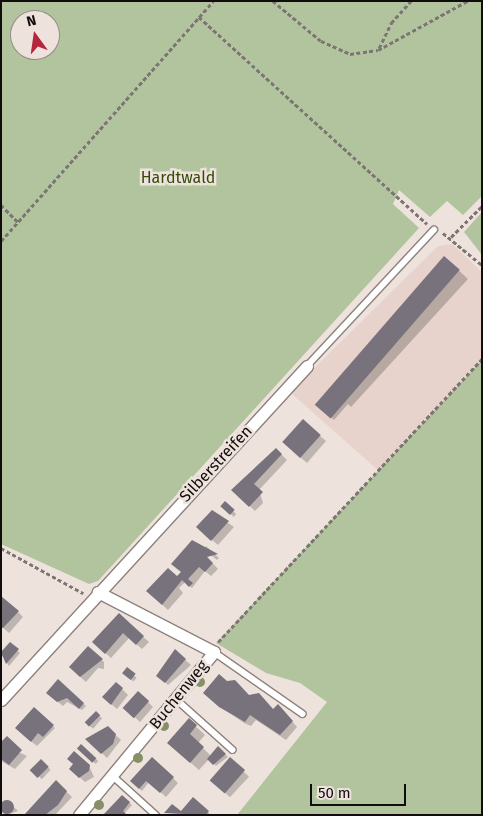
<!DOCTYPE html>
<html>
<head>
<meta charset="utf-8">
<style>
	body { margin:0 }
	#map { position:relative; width:483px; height:816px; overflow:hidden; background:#eee2dd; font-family:"Fira Sans",sans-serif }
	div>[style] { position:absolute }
	.built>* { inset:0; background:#e7d3cb }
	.green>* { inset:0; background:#b2c49e }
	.shadow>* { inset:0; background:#0003; transform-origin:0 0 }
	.building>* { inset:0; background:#77727b; transform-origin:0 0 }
	.round { border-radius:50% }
	.path>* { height:2.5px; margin-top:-1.25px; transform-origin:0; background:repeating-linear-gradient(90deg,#7d7572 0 4px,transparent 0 6.5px) }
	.roads { filter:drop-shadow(1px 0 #8d827d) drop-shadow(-1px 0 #8d827d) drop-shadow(0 1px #8d827d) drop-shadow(0 -1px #8d827d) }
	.lane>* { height:5.5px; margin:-2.75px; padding:0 2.75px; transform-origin:2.75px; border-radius:2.75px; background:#fff }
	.street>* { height:11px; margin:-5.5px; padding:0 5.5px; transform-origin:5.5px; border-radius:5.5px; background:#fff }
	.trees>* { width:10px; height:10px; margin:-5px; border-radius:50%; background:#878f66 }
	span { translate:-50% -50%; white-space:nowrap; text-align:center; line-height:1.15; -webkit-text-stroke:5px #eee2dd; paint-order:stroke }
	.park-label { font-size:16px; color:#324b05 }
	.street-label { font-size:16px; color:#110d0c }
	.frame { position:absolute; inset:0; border:2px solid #110d0c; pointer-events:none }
	.north { position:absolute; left:10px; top:10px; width:50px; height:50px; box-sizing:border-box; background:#eee2dd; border:1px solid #968d89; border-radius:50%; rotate:346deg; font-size:14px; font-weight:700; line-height:20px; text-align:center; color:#110d0c }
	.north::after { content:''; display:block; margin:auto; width:18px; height:22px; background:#b6243e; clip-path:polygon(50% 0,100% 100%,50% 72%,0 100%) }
	.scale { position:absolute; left:310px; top:784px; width:96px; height:22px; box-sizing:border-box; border:2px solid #110d0c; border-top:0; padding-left:6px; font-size:15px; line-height:18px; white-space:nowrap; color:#110d0c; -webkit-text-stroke:4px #eee2dd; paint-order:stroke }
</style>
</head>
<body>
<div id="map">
	<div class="built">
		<div style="clip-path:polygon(452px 244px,482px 272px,482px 361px,380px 472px,290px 392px,438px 246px)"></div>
	</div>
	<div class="green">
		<div style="clip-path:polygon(evenodd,1px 1px,482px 1px,482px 196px,463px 215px,447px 201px,430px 217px,399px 190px,393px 204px,419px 228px,98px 581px,89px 584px,1px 544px,1px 1px,20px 20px,50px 20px,50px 50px,20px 50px,20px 20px)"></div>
		<div style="clip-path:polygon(482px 212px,482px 255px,464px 232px)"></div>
		<div style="clip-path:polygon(482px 360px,482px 815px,237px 815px,327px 702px,300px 683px,266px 673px,216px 643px)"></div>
	</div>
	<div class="shadow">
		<div style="clip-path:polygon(444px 257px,468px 279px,351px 407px,348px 404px,334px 420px,319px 406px)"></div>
		<div style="clip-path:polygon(320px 436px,326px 441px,307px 463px,290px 448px)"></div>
		<div style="clip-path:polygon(276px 449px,287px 460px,259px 490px,263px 503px,255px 511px,233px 490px)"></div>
		<div style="clip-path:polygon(225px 503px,236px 514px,234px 517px,222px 506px)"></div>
		<div style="clip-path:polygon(212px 512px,234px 527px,218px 545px,204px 533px)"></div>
		<div style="clip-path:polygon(206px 546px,219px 558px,217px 560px,204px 549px)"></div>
		<div style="clip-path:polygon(198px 547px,218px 569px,211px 576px,205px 571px,192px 588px,185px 582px,179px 588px,183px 593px,168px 610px,154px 597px,177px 578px)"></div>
		<div style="clip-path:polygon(18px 612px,23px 617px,9px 633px,1px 626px)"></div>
		<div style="clip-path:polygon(119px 615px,149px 642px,142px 649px,129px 638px,111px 658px,100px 648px)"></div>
		<div style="clip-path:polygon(10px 644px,20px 653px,9px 666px,1px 654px)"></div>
		<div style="clip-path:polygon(88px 648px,104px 662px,104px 669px,98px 668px,86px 682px,76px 673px)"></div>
		<div style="clip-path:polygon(175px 651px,191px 665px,168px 685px,158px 675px)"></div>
		<div style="left:127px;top:669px;width:13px;height:5px;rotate:42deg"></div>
		<div style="clip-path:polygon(58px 681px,86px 706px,82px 710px,67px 702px,63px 706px,53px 698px)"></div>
		<div style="clip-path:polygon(226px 682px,273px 711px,283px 711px,297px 727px,286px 740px,256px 720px,251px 726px,244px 723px,210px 699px)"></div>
		<div style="clip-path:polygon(116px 683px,128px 695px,117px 709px,110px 703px)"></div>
		<div style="clip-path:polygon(148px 702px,153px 707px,140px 722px,130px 713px)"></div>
		<div style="clip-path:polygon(34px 709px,55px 728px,37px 746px,22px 734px)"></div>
		<div style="left:96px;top:713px;width:8px;height:14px;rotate:40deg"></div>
		<div style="clip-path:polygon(189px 720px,205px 735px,198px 743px,211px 756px,218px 748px,228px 757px,216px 766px,209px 759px,199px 770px,177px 751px)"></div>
		<div style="clip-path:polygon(108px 728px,121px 740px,107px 758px,87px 739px)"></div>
		<div style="clip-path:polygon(1px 744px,27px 756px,15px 769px,1px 761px)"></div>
		<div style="left:81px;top:746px;width:23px;height:4px;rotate:41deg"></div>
		<div style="left:230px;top:759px;width:26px;height:28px;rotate:43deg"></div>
		<div style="left:41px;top:761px;width:13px;height:13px;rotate:42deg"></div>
		<div style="clip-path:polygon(89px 766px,94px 777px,85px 782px,76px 774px)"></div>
		<div style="clip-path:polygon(173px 778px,178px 783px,166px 797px,149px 782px,142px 791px,132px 781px)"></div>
		<div style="clip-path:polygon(56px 782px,72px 797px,55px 815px,25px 815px)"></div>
		<div style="clip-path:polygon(122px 796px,132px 805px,124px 814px,105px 815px)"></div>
		<div style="clip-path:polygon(193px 799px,211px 815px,166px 813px,181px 813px)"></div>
		<div style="clip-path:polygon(6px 800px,16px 809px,18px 811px,6px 815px,1px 811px)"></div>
	</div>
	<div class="building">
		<div style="left:444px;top:256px;width:21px;height:197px;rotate:41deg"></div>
		<div style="left:303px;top:419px;width:24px;height:31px;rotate:42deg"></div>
		<div style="clip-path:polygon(276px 448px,282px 454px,254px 484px,263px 492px,249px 507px,231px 490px)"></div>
		<div style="left:225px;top:501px;width:13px;height:7px;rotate:42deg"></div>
		<div style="clip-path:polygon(212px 510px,229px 521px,211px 541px,196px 527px)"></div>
		<div style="clip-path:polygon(192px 540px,218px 554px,207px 557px,213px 563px,205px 572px,199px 567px,188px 579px,193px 583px,189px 587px,182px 580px,162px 605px,146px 591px,168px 568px,177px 576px,181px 572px,171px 564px)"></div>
		<div style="clip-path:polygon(1px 596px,19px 611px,3px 628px,1px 627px)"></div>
		<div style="clip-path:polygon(119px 613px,144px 636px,136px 645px,123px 633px,105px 654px,92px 642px)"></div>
		<div style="clip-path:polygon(10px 642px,19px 649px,6px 664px,1px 652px)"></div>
		<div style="clip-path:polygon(88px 646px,103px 659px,80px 677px,69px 667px)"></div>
		<div style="clip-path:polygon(175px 649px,186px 659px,165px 683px,156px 676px)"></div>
		<div style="left:127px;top:667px;width:11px;height:8px;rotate:38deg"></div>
		<div style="clip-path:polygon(219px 674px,227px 681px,235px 680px,249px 695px,259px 693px,273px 709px,278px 704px,293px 721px,280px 735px,250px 715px,245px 722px,219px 707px,203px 693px)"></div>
		<div style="clip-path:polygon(58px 679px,84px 703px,79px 709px,67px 698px,57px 702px,46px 693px)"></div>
		<div style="clip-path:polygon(116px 682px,123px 688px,111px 705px,102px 697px)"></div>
		<div style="left:138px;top:691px;width:15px;height:23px;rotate:42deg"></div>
		<div style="clip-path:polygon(34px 707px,54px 725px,43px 737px,38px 733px,31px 742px,15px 728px)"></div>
		<div style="left:96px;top:711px;width:6px;height:16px;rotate:45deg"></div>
		<div style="clip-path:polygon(189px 718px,197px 725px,190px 734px,204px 747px,190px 763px,167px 743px)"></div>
		<div style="clip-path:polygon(108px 726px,116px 734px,113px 744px,101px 754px,85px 739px)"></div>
		<div style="clip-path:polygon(7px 736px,22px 750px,9px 765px,1px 759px,1px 742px)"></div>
		<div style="left:81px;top:744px;width:21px;height:6px;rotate:43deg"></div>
		<div style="clip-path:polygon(218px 746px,226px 754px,213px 765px,207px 759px)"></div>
		<div style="clip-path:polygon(74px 751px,90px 765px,89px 771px,79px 778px,69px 769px,73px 764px,67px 759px)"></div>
		<div style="clip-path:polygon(152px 757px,174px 777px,160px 793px,146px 781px,139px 789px,130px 781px)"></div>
		<div style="left:230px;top:757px;width:20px;height:31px;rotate:41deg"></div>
		<div style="left:41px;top:759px;width:11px;height:16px;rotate:45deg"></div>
		<div style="clip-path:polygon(56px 780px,67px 791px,58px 805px,45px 815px,24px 815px)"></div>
		<div style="clip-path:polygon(122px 795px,130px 802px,123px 811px,127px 815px,103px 815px)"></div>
		<div style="clip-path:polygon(193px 797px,209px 811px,206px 815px,164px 813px,172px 804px,181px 811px)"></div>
		<div class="round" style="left:0;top:800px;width:14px;height:14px"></div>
	</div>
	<div class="path">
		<div style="left:273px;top:1px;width:62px;rotate:39.8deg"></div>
		<div style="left:321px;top:41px;width:32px;rotate:24deg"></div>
		<div style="left:350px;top:54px;width:28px;rotate:-8deg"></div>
		<div style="left:378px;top:50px;width:102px;rotate:-28.8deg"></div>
		<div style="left:199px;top:17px;width:308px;rotate:42.2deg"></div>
		<div style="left:379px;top:48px;width:28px;rotate:-64deg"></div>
		<div style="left:391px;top:23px;width:30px;rotate:-48deg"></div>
		<div style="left:1px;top:205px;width:24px;rotate:45deg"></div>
		<div style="left:443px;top:233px;width:50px;rotate:39.4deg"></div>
		<div style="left:451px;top:237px;width:44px;rotate:-45deg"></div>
		<div style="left:1px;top:241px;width:320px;rotate:-48.5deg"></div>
		<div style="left:1px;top:548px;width:94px;rotate:28.8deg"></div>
		<div style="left:218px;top:642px;width:387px;rotate:-47deg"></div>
	</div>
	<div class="roads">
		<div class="lane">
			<div style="left:307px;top:366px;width:186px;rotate:-47deg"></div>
			<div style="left:214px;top:652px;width:108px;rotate:34.9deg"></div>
			<div style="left:176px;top:699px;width:76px;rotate:41.8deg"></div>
			<div style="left:113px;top:776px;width:58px;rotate:42.2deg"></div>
		</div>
		<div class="street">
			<div style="left:1px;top:700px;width:453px;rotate:-47.5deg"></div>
			<div style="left:79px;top:815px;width:212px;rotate:-50.4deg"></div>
			<div style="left:214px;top:652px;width:131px;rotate:-152.7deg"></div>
		</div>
	</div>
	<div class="trees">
		<div style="left:200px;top:682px"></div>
		<div style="left:164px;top:726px"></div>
		<div style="left:138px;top:758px"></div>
		<div style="left:99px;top:805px"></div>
	</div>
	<div class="park-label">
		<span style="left:178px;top:178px">Hardtwald</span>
	</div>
	<div class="street-label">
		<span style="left:216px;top:464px;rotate:-47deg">Silberstreifen</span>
		<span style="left:179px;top:695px;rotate:-51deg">Buchenweg</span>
	</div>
	<div class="frame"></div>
	<div class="north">N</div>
	<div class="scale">50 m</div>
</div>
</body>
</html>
